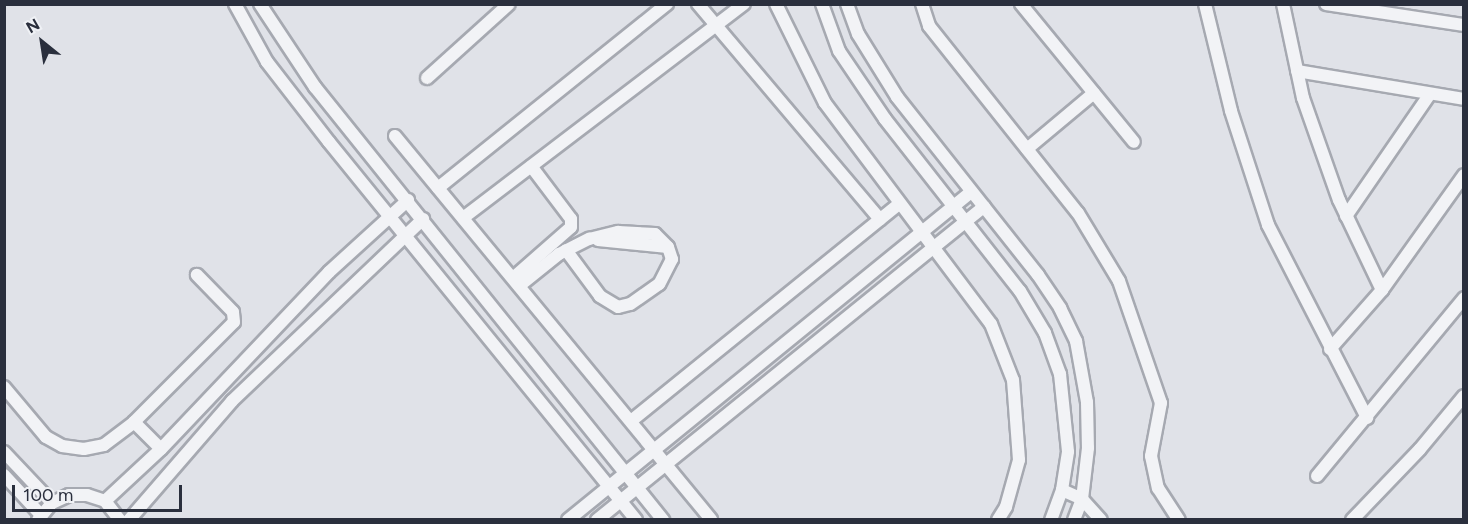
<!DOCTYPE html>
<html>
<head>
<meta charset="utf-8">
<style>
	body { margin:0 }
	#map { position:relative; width:1468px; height:524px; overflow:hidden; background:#e0e2e8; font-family:Figtree,sans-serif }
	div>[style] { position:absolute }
	.roads { filter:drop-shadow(2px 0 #a6a9b1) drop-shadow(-2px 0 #a6a9b1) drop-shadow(0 2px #a6a9b1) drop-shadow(0 -2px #a6a9b1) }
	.minor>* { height:12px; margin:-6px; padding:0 6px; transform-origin:6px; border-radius:6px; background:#f2f3f6 }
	span { translate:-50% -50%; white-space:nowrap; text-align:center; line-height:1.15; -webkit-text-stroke:6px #eff1f5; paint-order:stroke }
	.frame { position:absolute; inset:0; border:6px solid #2a2f3d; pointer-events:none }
	.north { position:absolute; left:12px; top:12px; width:60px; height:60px; -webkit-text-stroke:4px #eff1f5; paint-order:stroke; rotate:330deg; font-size:16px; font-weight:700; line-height:24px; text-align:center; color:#2a2f3d }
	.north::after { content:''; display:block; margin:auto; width:21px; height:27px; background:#2a2f3d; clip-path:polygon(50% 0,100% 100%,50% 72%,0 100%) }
	.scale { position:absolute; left:12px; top:485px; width:170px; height:27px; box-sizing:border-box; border:3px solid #2a2f3d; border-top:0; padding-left:8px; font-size:18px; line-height:21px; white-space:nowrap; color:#2a2f3d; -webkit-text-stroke:4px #eff1f5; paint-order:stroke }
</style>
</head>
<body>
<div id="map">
	<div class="roads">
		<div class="minor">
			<div style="left:235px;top:4px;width:66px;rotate:61.1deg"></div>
			<div style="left:267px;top:62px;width:101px;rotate:52.2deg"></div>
			<div style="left:329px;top:142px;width:487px;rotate:50.9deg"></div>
			<div style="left:260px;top:4px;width:100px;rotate:56.5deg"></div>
			<div style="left:315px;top:87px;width:556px;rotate:51.21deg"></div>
			<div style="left:698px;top:4px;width:282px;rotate:49.8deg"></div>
			<div style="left:776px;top:4px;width:110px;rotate:63.7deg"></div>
			<div style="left:825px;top:103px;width:276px;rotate:53.1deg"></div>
			<div style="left:991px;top:324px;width:60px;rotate:68.6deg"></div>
			<div style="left:1013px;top:380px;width:80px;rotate:85.7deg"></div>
			<div style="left:1019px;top:460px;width:49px;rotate:105.5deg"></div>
			<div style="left:1006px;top:507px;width:15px;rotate:122deg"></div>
			<div style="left:822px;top:4px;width:50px;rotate:70.1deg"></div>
			<div style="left:839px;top:51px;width:82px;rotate:55.9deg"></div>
			<div style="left:885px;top:119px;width:219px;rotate:51.9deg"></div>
			<div style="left:1020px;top:291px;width:49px;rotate:59.2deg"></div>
			<div style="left:1045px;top:333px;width:44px;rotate:69.9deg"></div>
			<div style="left:1060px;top:374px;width:78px;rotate:84.1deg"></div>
			<div style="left:1068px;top:452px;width:38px;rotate:99deg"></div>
			<div style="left:1062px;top:490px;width:32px;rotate:110deg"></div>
			<div style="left:847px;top:4px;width:32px;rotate:70deg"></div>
			<div style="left:858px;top:34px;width:74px;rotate:58.2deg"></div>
			<div style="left:897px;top:97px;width:227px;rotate:51.6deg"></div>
			<div style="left:1038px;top:275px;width:40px;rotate:56deg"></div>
			<div style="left:1060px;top:308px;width:37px;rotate:64deg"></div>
			<div style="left:1076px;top:341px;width:62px;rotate:79.8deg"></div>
			<div style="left:1087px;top:402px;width:46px;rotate:88.8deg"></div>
			<div style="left:1088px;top:448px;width:51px;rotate:96.7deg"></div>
			<div style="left:1082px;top:499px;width:22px;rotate:111deg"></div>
			<div style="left:922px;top:4px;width:23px;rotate:72deg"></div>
			<div style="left:929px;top:26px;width:239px;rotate:51.5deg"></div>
			<div style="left:1078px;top:213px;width:79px;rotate:58.9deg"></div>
			<div style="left:1119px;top:281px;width:129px;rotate:71deg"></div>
			<div style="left:1161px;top:403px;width:54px;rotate:100.7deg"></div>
			<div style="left:1151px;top:456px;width:33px;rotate:78deg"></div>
			<div style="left:1158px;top:488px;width:38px;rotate:57deg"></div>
			<div style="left:1021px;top:4px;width:178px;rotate:50.7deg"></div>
			<div style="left:1205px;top:4px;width:110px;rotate:76.3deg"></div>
			<div style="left:1231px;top:111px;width:120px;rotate:72deg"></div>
			<div style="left:1268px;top:225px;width:217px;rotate:62.8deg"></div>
			<div style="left:1283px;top:4px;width:96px;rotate:78deg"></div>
			<div style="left:1303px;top:98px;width:108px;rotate:70.6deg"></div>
			<div style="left:1339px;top:200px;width:100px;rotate:64.5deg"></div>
			<div style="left:1326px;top:4px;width:140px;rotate:8.7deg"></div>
			<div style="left:1297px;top:71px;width:169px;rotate:9.5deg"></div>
			<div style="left:427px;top:78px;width:110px;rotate:-42.1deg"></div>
			<div style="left:395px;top:136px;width:497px;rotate:50.5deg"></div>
			<div style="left:1027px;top:149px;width:87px;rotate:-39.9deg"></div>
			<div style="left:438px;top:188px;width:294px;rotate:-38.8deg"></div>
			<div style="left:1346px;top:216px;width:148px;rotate:-55.5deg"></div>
			<div style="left:463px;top:218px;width:353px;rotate:-37.3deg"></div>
			<div style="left:598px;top:240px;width:70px;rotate:5.7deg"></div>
			<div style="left:513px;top:278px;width:77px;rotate:-41.3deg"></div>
			<div style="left:571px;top:227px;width:8px;rotate:-90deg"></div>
			<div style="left:571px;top:219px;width:66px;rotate:-127deg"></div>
			<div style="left:519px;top:286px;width:51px;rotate:-38.7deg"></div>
			<div style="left:559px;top:254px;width:34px;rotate:-27deg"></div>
			<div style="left:589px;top:239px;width:30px;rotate:-14deg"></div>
			<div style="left:618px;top:232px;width:37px;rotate:3deg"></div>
			<div style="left:655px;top:234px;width:18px;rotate:45deg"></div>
			<div style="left:668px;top:247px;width:13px;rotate:72deg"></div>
			<div style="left:672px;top:259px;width:28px;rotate:117deg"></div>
			<div style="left:659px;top:284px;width:35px;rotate:145deg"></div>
			<div style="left:630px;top:304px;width:12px;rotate:166deg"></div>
			<div style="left:618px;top:307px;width:21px;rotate:-149deg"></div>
			<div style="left:600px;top:296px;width:57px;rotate:-126.5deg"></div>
			<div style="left:1330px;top:349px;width:79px;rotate:-48.6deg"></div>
			<div style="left:1382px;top:290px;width:141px;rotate:-54.5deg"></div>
			<div style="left:4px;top:387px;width:65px;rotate:50deg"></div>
			<div style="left:46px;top:437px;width:18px;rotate:29deg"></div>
			<div style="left:62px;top:446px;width:22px;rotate:8deg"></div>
			<div style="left:84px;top:449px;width:20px;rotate:-11deg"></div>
			<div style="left:104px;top:445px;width:38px;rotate:-37deg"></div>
			<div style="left:134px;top:422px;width:141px;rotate:-45deg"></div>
			<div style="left:234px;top:322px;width:10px;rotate:-96deg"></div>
			<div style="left:233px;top:312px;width:52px;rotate:-134.2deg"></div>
			<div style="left:631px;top:421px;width:343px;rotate:-39deg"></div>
			<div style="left:134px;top:422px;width:38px;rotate:45deg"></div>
			<div style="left:4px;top:452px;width:70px;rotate:46.7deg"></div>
			<div style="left:4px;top:475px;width:54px;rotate:47.2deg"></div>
			<div style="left:1317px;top:476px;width:231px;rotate:-50.4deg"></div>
			<div style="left:1062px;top:490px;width:22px;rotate:24deg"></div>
			<div style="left:1082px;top:499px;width:28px;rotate:48deg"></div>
			<div style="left:105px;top:501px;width:76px;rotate:-42.9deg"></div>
			<div style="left:161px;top:449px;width:244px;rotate:-46.5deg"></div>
			<div style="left:329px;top:272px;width:107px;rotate:-42.3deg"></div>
			<div style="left:38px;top:520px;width:22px;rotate:-51deg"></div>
			<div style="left:52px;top:503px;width:19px;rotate:-25deg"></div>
			<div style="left:69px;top:495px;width:18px"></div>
			<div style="left:87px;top:495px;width:19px;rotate:18deg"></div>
			<div style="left:105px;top:501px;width:24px;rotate:52deg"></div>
			<div style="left:129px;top:520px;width:157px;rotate:-49.1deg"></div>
			<div style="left:232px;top:401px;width:264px;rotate:-43.6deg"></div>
			<div style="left:568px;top:520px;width:520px;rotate:-39.14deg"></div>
			<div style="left:597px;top:520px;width:498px;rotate:-39deg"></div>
			<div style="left:1352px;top:520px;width:98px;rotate:-46.2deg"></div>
			<div style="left:1420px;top:449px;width:69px;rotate:-50.3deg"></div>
		</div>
	</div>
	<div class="frame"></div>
	<div class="north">N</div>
	<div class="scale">100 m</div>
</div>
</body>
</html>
